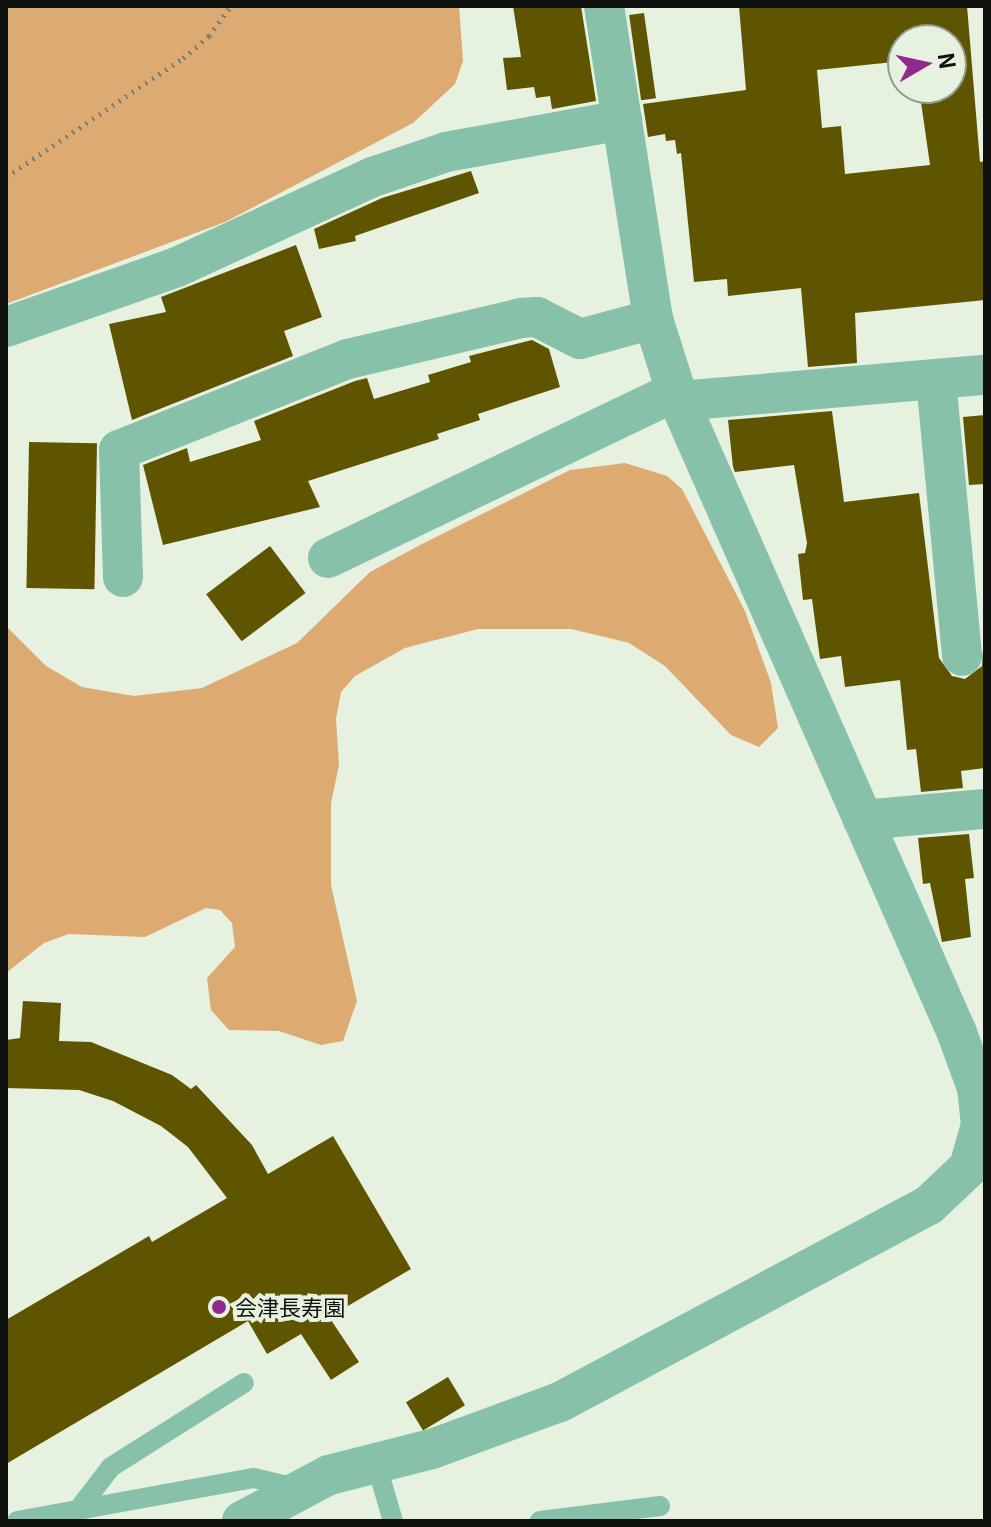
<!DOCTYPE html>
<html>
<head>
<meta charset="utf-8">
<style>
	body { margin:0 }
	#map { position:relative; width:991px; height:1527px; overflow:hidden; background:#e6f2df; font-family:Georgia,"Noto Sans JP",serif }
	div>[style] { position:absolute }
	.forest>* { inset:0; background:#ddaa72 }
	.building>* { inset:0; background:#5f5400; transform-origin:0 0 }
	.path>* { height:5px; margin-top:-2.5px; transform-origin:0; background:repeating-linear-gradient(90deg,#777e72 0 2px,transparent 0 8px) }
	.lane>* { height:20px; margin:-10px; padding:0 10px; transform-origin:10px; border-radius:10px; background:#87c1a9 }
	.street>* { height:40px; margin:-20px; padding:0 20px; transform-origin:20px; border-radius:20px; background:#87c1a9 }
	.dots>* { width:22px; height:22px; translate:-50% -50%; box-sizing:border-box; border:4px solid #e6f2df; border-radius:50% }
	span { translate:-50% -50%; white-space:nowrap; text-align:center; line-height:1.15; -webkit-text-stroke:8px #e6f2df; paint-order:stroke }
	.poi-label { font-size:22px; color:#10130d }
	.left { translate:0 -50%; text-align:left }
	.frame { position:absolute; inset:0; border:8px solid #10130d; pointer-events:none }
	.north { position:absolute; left:887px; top:24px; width:80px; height:80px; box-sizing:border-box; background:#e6f2df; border:2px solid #90998b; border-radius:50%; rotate:81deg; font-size:22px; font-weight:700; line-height:32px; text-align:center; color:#10130d }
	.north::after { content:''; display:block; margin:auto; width:28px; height:36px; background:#92298d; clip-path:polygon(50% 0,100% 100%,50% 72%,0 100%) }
</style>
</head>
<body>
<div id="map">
	<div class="forest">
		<div style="clip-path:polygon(6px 6px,459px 6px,463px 61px,455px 84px,413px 123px,225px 222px,6px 304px)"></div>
		<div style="clip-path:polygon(625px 463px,667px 476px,682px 489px,745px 611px,771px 683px,778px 728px,759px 747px,731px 735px,665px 666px,629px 643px,605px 637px,571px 629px,478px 629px,405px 648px,355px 676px,341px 692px,336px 719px,339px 765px,331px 803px,331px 885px,357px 1001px,343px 1041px,321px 1045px,279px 1031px,229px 1030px,211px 1010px,207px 978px,235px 947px,232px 923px,220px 910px,206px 908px,145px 937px,69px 934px,44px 943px,6px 973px,6px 626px,46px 666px,82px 687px,134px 696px,202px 688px,297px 643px,370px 572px,420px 545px,570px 470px)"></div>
	</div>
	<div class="building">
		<div style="clip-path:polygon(513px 6px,581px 6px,596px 101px,552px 109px,550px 96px,536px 98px,534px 87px,507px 90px,503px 58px,521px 57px)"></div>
		<div style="clip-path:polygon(evenodd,739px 6px,967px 6px,980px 162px,985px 161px,985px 300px,855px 313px,857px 363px,808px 367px,801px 288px,728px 296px,727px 279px,694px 282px,681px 153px,677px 154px,675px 140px,666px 141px,665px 134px,648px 137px,643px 104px,746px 90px,739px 6px,903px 40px,951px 40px,951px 88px,919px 88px,930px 165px,845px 174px,841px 126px,822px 128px,817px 70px,903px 61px,903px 40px)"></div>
		<div style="left:644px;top:13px;width:86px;height:15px;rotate:82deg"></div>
		<div style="clip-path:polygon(471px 171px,479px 193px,355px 236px,356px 241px,319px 249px,314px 229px,382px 198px)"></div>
		<div style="clip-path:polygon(296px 245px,322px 317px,284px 331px,293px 356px,132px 420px,109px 324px,166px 312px,161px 297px)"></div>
		<div style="clip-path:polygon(532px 340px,549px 349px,560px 387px,478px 414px,480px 420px,437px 434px,439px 439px,308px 481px,320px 507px,163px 545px,143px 465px,187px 448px,190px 462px,261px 440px,254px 421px,355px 381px,367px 378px,374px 399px,430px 382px,428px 375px,471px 362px,469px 356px)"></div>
		<div style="clip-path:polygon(832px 411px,844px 502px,919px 493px,939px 658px,952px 676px,965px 679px,982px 666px,985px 615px,985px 768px,961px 771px,963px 788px,921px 792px,916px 749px,907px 750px,900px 680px,845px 687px,841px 656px,820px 659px,812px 599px,803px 600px,798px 554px,805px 553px,807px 543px,794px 465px,735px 472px,733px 467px,728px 420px)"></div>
		<div style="clip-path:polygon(985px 415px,985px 484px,969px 485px,963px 417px)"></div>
		<div style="left:29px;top:442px;width:68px;height:146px;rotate:1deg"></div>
		<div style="left:270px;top:546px;width:59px;height:80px;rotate:53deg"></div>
		<div style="clip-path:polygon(969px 834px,974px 878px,965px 879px,971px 937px,942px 942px,930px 883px,923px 884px,918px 838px)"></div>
		<div style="clip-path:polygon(23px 1001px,61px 1003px,59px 1041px,91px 1042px,172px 1075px,191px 1089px,196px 1085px,252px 1145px,268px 1174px,333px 1136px,411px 1269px,329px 1317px,359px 1362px,331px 1380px,301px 1334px,267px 1354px,248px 1321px,6px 1464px,6px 1320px,149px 1236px,152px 1242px,227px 1198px,188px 1147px,161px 1126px,113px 1101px,79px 1090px,6px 1088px,6px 1040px,20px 1038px)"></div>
		<div style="left:448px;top:1377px;width:33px;height:49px;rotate:59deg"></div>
	</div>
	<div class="path">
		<div style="left:6px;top:177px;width:213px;rotate:-33.9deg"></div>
		<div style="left:183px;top:58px;width:34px;rotate:-40deg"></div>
		<div style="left:209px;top:36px;width:37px;rotate:-54deg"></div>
	</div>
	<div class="lane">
		<div style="left:376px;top:1463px;width:60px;rotate:73.7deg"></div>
		<div style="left:81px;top:1506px;width:49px;rotate:-52.4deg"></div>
		<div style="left:111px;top:1467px;width:157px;rotate:-32.3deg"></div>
		<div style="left:17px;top:1521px;width:241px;rotate:-10.3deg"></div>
		<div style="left:254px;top:1478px;width:43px;rotate:13.4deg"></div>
		<div style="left:540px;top:1521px;width:121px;rotate:-7.1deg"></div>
	</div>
	<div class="street">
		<div style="left:6px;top:327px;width:181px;rotate:-19.3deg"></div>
		<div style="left:177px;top:267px;width:216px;rotate:-24.7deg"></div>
		<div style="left:373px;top:177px;width:77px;rotate:-18.9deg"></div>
		<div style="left:446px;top:152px;width:179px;rotate:-10.3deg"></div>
		<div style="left:936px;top:380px;width:277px;rotate:84.6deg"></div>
		<div style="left:679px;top:401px;width:307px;rotate:-4.9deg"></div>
		<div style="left:328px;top:558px;width:387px;rotate:-25.6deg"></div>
		<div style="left:123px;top:577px;width:127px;rotate:-91.8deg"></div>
		<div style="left:119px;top:450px;width:246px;rotate:-21.7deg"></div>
		<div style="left:348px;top:359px;width:178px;rotate:-13.3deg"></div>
		<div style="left:521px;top:318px;width:16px;rotate:-4deg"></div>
		<div style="left:537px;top:317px;width:48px;rotate:27.1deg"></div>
		<div style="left:580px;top:339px;width:76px;rotate:-15.3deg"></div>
		<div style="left:863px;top:820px;width:122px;rotate:-5.2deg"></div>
		<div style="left:242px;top:1521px;width:98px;rotate:-27.9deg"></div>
		<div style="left:329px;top:1475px;width:106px;rotate:-14.2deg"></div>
		<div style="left:432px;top:1449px;width:136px;rotate:-20.2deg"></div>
		<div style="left:560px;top:1402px;width:418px;rotate:-28.1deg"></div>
		<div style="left:929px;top:1205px;width:55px;rotate:-43.5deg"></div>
		<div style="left:969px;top:1167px;width:44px;rotate:-74.1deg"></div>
		<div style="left:981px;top:1125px;width:37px;rotate:-96deg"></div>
		<div style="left:977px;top:1088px;width:59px;rotate:-110deg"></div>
		<div style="left:957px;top:1033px;width:690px;rotate:-113.74deg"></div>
		<div style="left:679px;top:401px;width:86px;rotate:-107.6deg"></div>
		<div style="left:653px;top:319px;width:317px;rotate:-98.9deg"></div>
	</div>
	<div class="dots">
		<div style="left:219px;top:1307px;background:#92298d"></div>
	</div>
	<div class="poi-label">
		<span class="left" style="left:235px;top:1307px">会津長寿園</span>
	</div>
	<div class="frame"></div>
	<div class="north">N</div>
</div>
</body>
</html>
